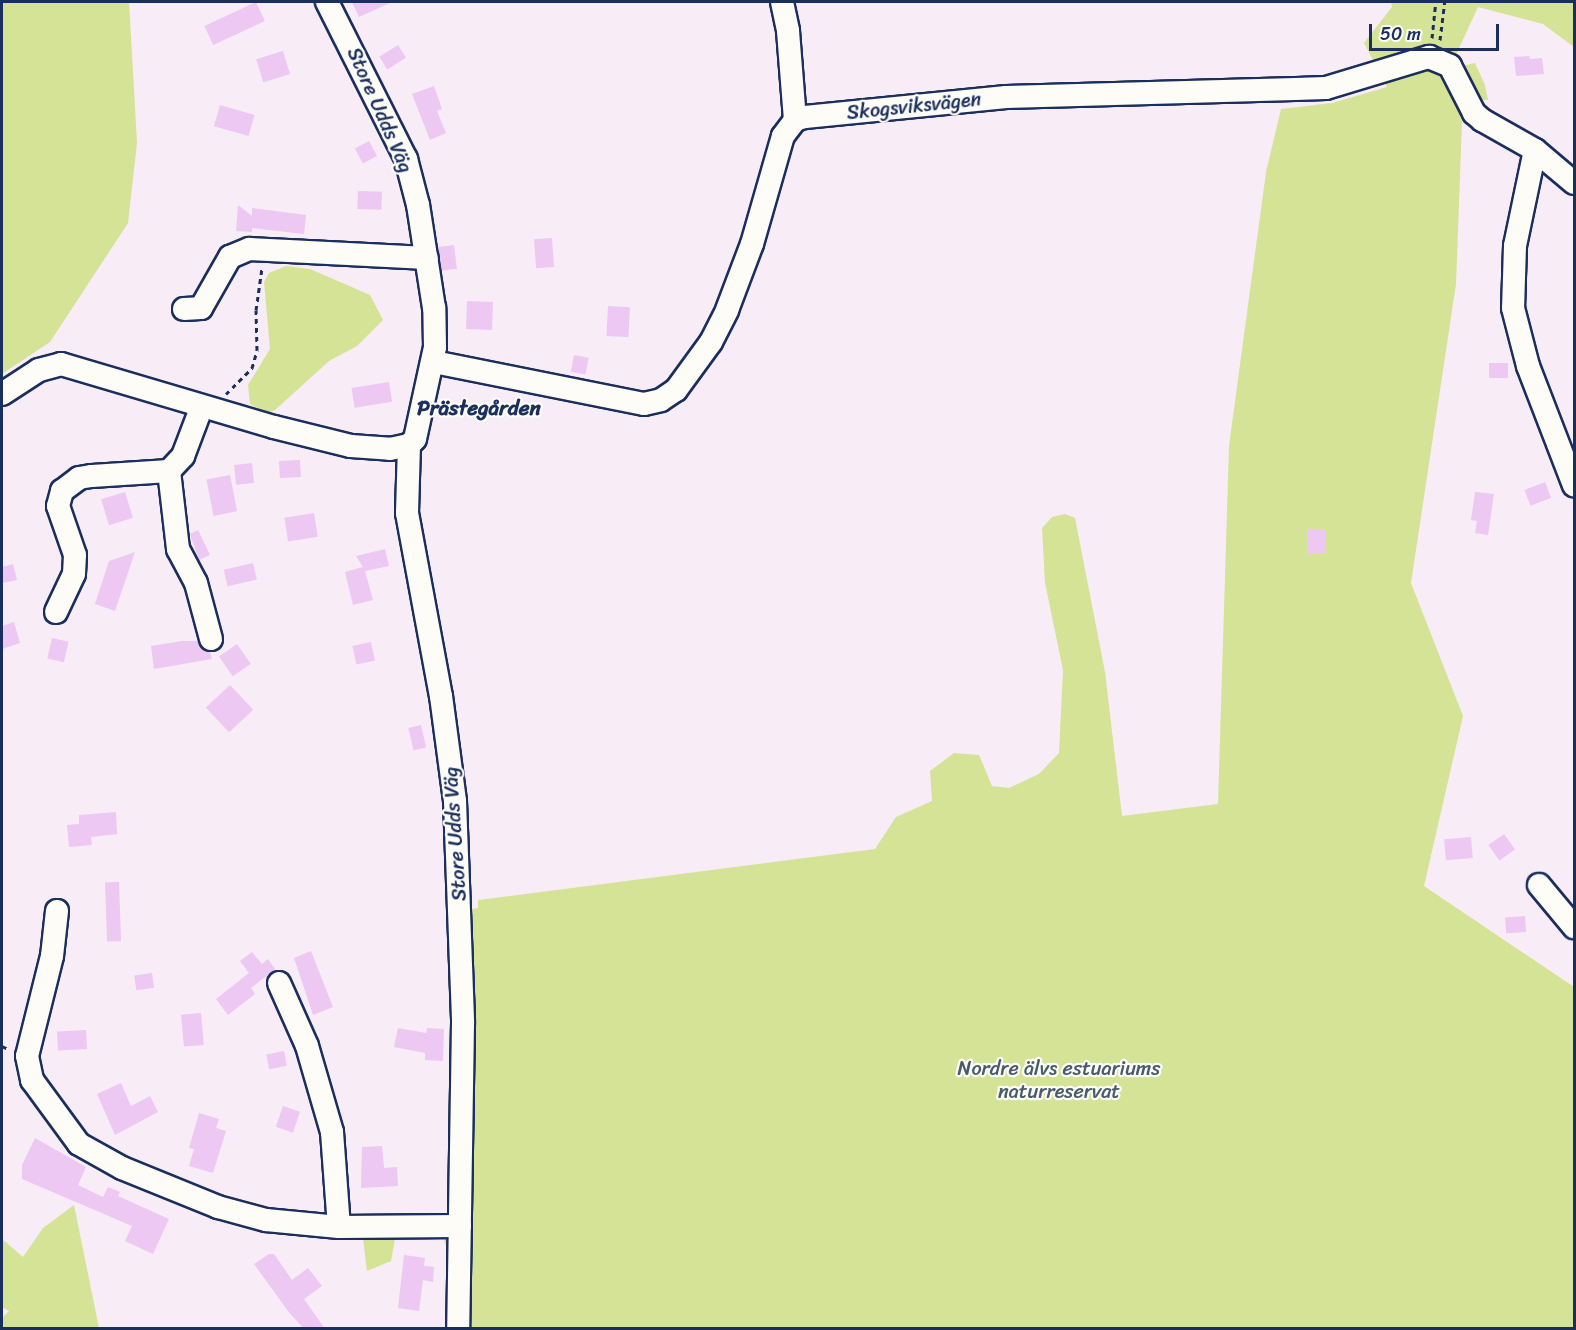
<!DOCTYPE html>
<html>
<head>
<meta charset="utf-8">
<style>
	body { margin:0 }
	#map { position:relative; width:1576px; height:1330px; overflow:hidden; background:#f8ecf6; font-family:Sriracha,sans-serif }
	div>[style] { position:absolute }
	.green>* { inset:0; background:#d4e396 }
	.building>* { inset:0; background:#ecc8f3; transform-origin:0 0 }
	.path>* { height:3px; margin-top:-1.5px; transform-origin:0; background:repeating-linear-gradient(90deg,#1b2f5e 0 4.5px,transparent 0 9px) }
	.roads { filter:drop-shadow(2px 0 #1b2f5e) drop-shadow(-2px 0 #1b2f5e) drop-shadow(0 2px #1b2f5e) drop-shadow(0 -2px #1b2f5e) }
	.minor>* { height:22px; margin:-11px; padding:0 11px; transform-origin:11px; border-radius:11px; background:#fdfcf7 }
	span { translate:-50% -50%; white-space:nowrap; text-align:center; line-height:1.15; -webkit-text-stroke:4.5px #fdfcf7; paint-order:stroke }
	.street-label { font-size:20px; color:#1b2f5e }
	.park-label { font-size:20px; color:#495c6c }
	.neighbourhood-label { font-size:21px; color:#1b2f5e; font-weight:700 }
	.frame { position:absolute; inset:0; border:3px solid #1b2f5e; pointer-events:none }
	.scale { position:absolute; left:1369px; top:24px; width:130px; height:27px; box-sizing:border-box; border:3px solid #1b2f5e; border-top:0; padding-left:8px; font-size:18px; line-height:21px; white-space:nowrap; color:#1b2f5e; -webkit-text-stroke:4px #fdfcf7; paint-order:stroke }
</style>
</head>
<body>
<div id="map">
	<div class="green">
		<div style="clip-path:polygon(2px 2px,129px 2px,137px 143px,128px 223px,50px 342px,2px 374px)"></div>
		<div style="clip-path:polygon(1391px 2px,1574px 2px,1574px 47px,1543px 24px,1478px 7px,1448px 72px,1462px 122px,1456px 284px,1411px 583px,1463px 716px,1424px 886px,1574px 987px,1574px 1328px,463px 1328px,466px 910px,478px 908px,478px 900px,875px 849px,896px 817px,932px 801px,930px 771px,954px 753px,979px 755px,992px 786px,1009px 788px,1039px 774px,1059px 753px,1063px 670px,1045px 583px,1042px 528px,1052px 517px,1065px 514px,1075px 518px,1105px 672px,1122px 816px,1218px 804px,1229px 446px,1266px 172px,1281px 109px,1332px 103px,1387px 87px,1364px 43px,1392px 7px)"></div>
		<div style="clip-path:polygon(1475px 63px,1485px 85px,1488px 100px,1479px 100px,1462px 66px)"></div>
		<div style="clip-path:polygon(286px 266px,310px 269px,370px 295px,383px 320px,357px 346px,329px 361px,275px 410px,267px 413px,250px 404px,248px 385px,270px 349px,264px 282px,269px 273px)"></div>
		<div style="clip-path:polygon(74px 1205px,99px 1328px,2px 1328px,2px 1318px,9px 1311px,2px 1307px,2px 1239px,23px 1257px,43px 1228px)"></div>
		<div style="clip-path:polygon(375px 1230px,439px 1231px,451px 1236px,452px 1246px,447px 1249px,444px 1240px,435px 1234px,396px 1233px,391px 1261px,367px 1271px,363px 1239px)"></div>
	</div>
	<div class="building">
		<div style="left:256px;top:2px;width:21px;height:57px;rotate:65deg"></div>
		<div style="clip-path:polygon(352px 2px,392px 2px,359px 17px)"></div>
		<div style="left:398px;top:45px;width:15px;height:22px;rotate:58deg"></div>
		<div style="left:283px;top:51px;width:24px;height:28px;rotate:73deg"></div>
		<div style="clip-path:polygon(1529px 56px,1530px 59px,1542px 58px,1544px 74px,1516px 76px,1514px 57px)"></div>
		<div style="clip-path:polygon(434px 86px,442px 109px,437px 111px,446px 133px,430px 140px,412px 94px)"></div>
		<div style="left:220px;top:105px;width:36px;height:22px;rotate:16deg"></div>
		<div style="left:369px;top:141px;width:17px;height:16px;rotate:62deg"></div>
		<div style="left:358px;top:191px;width:24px;height:18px;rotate:2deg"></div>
		<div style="clip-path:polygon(238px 205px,252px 216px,252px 208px,306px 215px,304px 234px,252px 228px,252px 232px,236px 231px)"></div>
		<div style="left:552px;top:238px;width:29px;height:18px;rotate:86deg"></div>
		<div style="left:454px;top:245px;width:24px;height:16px;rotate:83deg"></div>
		<div style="left:467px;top:301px;width:26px;height:28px;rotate:2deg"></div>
		<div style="left:608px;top:306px;width:22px;height:30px;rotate:3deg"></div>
		<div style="left:574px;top:355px;width:15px;height:17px;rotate:11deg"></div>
		<div style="left:1508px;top:363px;width:15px;height:19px;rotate:90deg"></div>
		<div style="left:389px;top:382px;width:20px;height:38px;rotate:81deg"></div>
		<div style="left:300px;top:460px;width:17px;height:21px;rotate:87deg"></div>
		<div style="left:252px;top:463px;width:20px;height:18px;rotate:84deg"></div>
		<div style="left:230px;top:475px;width:37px;height:24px;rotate:79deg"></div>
		<div style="left:1545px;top:482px;width:17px;height:22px;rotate:69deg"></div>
		<div style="left:125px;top:492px;width:27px;height:25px;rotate:73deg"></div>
		<div style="clip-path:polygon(1475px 492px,1494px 494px,1488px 535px,1475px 533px,1477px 521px,1471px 520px)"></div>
		<div style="left:314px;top:513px;width:24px;height:30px;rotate:81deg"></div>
		<div style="left:1307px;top:529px;width:19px;height:25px"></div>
		<div style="clip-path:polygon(198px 530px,210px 555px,199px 560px,190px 534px)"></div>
		<div style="clip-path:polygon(385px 549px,389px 566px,365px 571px,373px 600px,353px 605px,345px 572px,363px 567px,356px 556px)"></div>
		<div style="clip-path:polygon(135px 552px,115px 611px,95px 604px,109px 561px)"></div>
		<div style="left:253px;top:563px;width:17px;height:30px;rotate:77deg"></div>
		<div style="clip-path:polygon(13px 564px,17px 580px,2px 583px,2px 567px)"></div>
		<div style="clip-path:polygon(14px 622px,20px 643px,2px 649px,2px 626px)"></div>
		<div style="left:52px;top:638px;width:17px;height:21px;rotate:13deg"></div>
		<div style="clip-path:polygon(182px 641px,198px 641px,202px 649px,210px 652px,212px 659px,154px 669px,151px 646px)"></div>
		<div style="left:371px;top:642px;width:19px;height:19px;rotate:78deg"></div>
		<div style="left:237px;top:644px;width:24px;height:22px;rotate:55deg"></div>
		<div style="left:230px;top:685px;width:34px;height:33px;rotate:47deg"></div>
		<div style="left:421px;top:725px;width:23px;height:13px;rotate:77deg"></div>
		<div style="clip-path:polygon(116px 812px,117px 834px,91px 837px,92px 845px,69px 847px,67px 825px,79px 824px,79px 815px)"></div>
		<div style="left:1504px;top:834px;width:19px;height:19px;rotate:55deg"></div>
		<div style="left:1471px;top:837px;width:21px;height:27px;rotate:85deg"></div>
		<div style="left:119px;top:882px;width:59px;height:14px;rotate:88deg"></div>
		<div style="left:1525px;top:916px;width:16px;height:20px;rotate:86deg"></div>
		<div style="clip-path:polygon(311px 951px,333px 1007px,313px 1015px,294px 958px)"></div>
		<div style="clip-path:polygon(252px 952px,262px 964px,268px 959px,275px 969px,251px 988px,255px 994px,228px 1015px,216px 999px,249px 973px,240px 961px)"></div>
		<div style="left:152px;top:973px;width:15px;height:18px;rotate:82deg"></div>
		<div style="left:201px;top:1013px;width:32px;height:20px;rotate:85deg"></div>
		<div style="clip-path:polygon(398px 1028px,426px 1033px,427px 1028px,444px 1029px,443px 1061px,425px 1060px,425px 1053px,394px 1047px)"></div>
		<div style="left:86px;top:1030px;width:19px;height:29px;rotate:87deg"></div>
		<div style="left:284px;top:1051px;width:15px;height:18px;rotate:79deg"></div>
		<div style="clip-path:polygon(121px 1083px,131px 1106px,150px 1096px,158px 1112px,115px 1135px,97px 1094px)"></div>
		<div style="left:283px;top:1106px;width:18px;height:22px;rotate:19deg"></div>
		<div style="clip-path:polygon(199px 1113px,219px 1119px,216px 1128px,226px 1131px,213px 1173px,189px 1166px,194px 1149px,189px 1148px)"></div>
		<div style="clip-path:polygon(35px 1138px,86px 1167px,78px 1185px,103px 1197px,108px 1187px,120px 1192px,118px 1196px,169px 1219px,153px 1254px,125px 1241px,132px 1226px,22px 1179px,22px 1165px)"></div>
		<div style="clip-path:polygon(382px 1146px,384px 1168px,397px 1167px,398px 1186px,361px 1188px,362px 1147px)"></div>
		<div style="clip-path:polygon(269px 1254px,274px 1254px,292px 1280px,308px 1268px,322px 1286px,304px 1299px,325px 1329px,304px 1329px,288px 1311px,254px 1264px)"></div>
		<div style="clip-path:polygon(404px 1255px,425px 1258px,424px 1266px,434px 1267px,433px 1282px,423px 1280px,419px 1311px,398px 1308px)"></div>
	</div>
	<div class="path">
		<div style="left:1432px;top:38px;width:36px;rotate:-84deg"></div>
		<div style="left:1440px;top:40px;width:38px;rotate:-83deg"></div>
		<div style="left:226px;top:394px;width:37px;rotate:-45deg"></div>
		<div style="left:252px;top:368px;width:19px;rotate:-74deg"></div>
		<div style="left:257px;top:350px;width:40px;rotate:-91.4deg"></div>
		<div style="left:256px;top:310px;width:42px;rotate:-81.9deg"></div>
		<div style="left:2px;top:1046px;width:7px;rotate:27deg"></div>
	</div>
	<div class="roads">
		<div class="minor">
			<div style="left:782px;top:2px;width:30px;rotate:78deg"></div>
			<div style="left:788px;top:31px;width:89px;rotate:85.5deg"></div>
			<div style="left:1535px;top:150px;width:98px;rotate:101.8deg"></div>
			<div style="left:1515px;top:246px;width:62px;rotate:91.8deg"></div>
			<div style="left:1513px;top:308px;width:60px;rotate:75.5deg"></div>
			<div style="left:1528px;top:366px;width:128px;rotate:68.9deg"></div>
			<div style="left:184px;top:309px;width:17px;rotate:-3deg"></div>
			<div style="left:201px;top:308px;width:59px;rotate:-60.4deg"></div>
			<div style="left:230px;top:257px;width:21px;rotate:-23deg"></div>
			<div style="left:249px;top:249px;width:178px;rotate:2.9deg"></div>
			<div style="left:434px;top:362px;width:214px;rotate:11.3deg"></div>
			<div style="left:644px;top:404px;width:17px;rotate:-13deg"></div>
			<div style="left:661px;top:400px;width:18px;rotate:-34deg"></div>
			<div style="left:676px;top:390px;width:59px;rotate:-53.9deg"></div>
			<div style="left:711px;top:342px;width:36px;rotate:-63deg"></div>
			<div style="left:727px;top:310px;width:71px;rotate:-69.3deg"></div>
			<div style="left:752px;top:244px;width:112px;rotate:-74deg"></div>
			<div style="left:783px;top:136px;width:20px;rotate:-53deg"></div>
			<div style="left:795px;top:120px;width:10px;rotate:-17deg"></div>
			<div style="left:805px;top:117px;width:202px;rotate:-5.7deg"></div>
			<div style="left:1006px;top:97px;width:320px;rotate:-1.6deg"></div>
			<div style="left:1326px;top:88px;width:108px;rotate:-16.8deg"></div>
			<div style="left:1429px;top:57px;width:23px;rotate:23deg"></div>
			<div style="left:1450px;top:66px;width:53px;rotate:62.9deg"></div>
			<div style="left:1474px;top:113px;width:11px;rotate:41deg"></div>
			<div style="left:1482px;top:120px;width:61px;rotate:29.5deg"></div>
			<div style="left:1535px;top:150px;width:51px;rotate:40.2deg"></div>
			<div style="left:2px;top:394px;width:44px;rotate:-33deg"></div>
			<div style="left:39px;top:370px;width:23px;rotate:-15deg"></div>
			<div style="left:61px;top:364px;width:222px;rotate:16.5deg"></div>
			<div style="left:274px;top:427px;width:79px;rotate:13.9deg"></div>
			<div style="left:351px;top:446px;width:39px;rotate:4deg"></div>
			<div style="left:390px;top:449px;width:19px;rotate:-12deg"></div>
			<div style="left:409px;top:445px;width:8px;rotate:-45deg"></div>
			<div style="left:415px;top:439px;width:94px;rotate:-77.7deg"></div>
			<div style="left:435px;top:347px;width:39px;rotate:-91deg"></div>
			<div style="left:434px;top:308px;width:104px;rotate:-98.8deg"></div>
			<div style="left:418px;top:205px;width:48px;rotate:-104.6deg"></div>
			<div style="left:406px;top:159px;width:176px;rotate:-116.7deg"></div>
			<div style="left:409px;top:445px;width:68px;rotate:91.7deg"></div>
			<div style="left:407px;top:513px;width:186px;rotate:79.5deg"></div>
			<div style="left:441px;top:696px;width:106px;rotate:82.4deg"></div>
			<div style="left:455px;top:801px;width:222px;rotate:87.9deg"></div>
			<div style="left:463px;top:1023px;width:305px;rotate:90.9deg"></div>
			<div style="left:169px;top:471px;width:79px;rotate:83.4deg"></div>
			<div style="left:178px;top:549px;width:38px;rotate:62deg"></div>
			<div style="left:196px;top:583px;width:58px;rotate:75deg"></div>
			<div style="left:56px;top:612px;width:42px;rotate:-64.7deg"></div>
			<div style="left:74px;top:574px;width:19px;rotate:-87deg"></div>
			<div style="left:75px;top:555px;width:52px;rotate:-109.1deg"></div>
			<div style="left:58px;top:506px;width:16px;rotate:-75deg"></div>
			<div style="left:62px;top:491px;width:21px;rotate:-37deg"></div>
			<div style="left:79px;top:478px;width:13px;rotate:-9deg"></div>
			<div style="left:92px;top:476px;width:77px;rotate:-3.7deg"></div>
			<div style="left:169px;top:471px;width:21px;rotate:-47deg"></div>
			<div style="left:183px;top:456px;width:53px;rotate:-69.2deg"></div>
			<div style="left:1539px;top:885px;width:55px;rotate:50.2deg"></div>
			<div style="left:57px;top:911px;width:45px;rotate:96.3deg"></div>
			<div style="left:52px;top:956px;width:103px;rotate:104deg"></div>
			<div style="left:27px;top:1056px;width:25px;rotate:78deg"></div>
			<div style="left:32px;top:1080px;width:79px;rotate:53.7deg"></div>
			<div style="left:79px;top:1144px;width:49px;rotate:29.2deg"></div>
			<div style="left:122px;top:1168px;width:104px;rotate:22.1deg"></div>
			<div style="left:218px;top:1207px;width:50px;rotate:15.2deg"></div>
			<div style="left:266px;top:1220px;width:73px;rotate:5.5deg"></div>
			<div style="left:339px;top:1227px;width:121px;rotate:-0.5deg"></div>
			<div style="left:279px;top:983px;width:69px;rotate:66deg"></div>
			<div style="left:307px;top:1046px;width:90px;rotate:73.8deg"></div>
			<div style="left:332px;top:1132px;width:95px;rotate:85.8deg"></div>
		</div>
	</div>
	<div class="street-label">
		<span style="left:914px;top:106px;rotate:-6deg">Skogsviksvägen</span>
		<span style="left:380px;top:110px;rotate:66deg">Store Udds Väg</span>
		<span style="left:455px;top:834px;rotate:-94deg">Store Udds Väg</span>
	</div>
	<div class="park-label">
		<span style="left:1059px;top:1080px">Nordre älvs estuariums<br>naturreservat</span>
	</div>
	<div class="neighbourhood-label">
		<span style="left:479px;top:408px">Prästegården</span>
	</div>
	<div class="frame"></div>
	<div class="scale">50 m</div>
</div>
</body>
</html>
